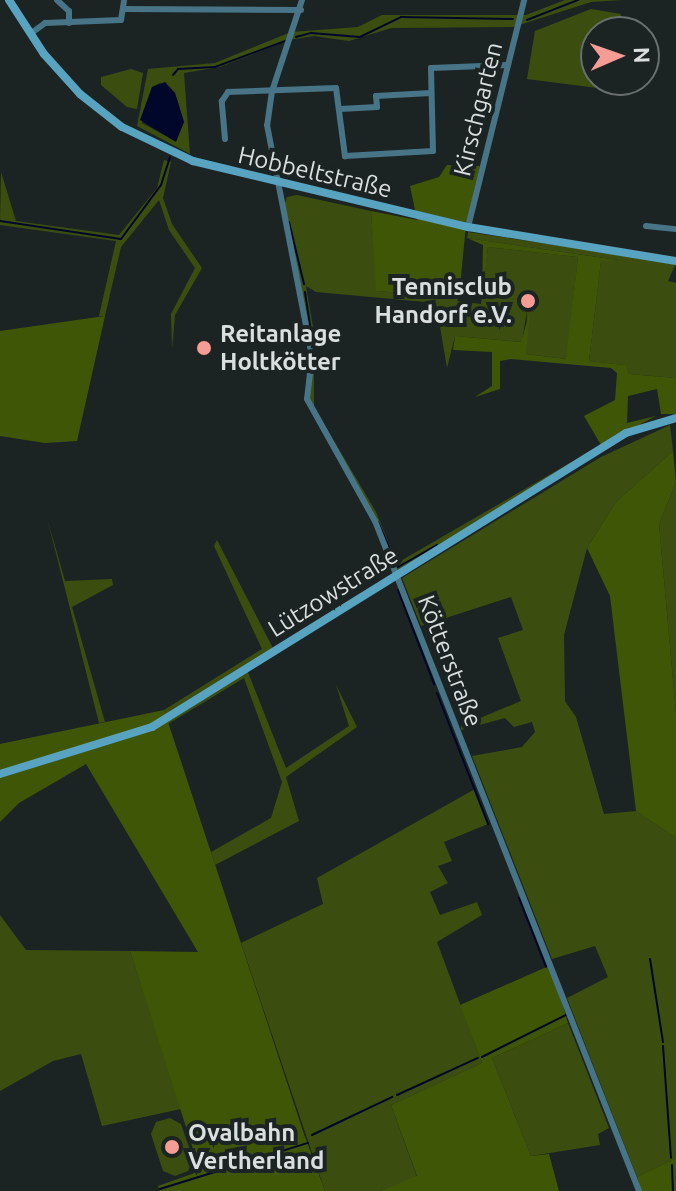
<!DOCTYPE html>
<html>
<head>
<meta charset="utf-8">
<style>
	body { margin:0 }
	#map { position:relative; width:676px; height:1191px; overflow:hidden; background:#1c2423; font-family:Ubuntu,sans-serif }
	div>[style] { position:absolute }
	.green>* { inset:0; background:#3b4e10 }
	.forest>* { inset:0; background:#405607 }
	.water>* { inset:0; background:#00072a }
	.stream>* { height:2px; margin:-1px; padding:0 1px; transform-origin:1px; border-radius:1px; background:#00072a }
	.street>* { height:6px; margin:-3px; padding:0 3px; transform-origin:3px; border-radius:3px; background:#477486 }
	.secondary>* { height:8px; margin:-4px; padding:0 4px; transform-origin:4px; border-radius:4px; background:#57a3c0 }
	.dots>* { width:22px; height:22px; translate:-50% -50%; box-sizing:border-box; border:4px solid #1c2423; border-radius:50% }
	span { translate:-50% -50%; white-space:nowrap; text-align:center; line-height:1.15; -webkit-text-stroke:8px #1c2423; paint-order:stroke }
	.street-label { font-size:24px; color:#d9dfde }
	.poi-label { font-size:24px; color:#d9dfde; font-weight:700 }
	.right { translate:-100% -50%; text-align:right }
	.left { translate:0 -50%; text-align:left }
	.north { position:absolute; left:580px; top:16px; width:80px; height:80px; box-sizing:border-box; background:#1c2423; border:2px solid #686f6e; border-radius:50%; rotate:88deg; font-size:22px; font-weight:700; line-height:32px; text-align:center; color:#d9dfde }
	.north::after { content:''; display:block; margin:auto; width:28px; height:36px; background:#f59c94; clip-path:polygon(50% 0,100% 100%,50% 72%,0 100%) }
</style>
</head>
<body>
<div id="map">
	<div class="green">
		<div style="clip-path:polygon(evenodd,565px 0,622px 0,591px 2px,513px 27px,391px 28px,349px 41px,314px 36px,289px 40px,220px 67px,184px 73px,190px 154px,137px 126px,148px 69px,215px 63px,291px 32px,358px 27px,382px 15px,526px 15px,565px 0,160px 83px,175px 93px,184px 122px,175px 141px,142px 123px,152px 87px,160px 83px)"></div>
		<div style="clip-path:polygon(591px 9px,621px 14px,619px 32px,596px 32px,596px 80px,607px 80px,605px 89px,527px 79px,535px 31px)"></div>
		<div style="clip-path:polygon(131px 69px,143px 73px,137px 109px,127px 107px,101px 85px,101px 77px)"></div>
		<div style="clip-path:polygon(164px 160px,171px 162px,163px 198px,172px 224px,202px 268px,175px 315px,172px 349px,171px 314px,195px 268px,169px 230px,159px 200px,121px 247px,105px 316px,99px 316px,116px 241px,0 225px,1px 172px,16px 221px,119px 235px,157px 188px)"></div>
		<div style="clip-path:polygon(297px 195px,371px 211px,377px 291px,459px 297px,457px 301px,481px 304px,488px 247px,578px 257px,567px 359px,526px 354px,527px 310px,522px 342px,455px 336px,447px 368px,436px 303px,316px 292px,306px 286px,314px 333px,314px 407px,376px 512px,397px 563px,601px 445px,398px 570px,394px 567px,375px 521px,307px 399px,310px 333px,284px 206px,287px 197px)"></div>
		<div style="clip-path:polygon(468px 232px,676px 263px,668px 281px,676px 283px,676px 378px,629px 374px,624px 365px,589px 361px,601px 260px,618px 260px,467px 238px)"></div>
		<div style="clip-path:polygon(670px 425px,673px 451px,616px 502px,587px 548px,564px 635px,565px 701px,576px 717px,604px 814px,636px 811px,676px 838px,676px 1158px,637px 1177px,567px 998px,608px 977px,595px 946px,552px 959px,472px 756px,522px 747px,535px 732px,532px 722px,514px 727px,505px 718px,461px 730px,461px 726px,521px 701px,498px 638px,523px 630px,511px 597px,421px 626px,402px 578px,601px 457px)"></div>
		<div style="clip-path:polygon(676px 482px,676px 713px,659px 524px)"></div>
		<div style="clip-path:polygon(47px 518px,65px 581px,112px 579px,113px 585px,72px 607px,105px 722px,99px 723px)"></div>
		<div style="clip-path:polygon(217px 540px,275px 652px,247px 670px,286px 768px,349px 726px,336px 685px,357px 727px,286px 777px,299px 821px,215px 865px,211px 852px,271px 818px,282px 782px,244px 678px,168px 724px,164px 710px,262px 649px,214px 546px)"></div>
		<div style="clip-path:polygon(475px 789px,488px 824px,444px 842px,452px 861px,438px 866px,448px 883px,430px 892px,440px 915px,477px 902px,482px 915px,437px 942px,482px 1063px,391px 1105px,417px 1177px,380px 1191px,325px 1191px,241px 943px,323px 904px,317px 878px)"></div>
		<div style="clip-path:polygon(0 915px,26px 950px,130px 951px,181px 1109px,102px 1126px,81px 1054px,53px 1061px,0 1091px)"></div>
		<div style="clip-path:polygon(568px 1023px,609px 1128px,598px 1134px,600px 1145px,531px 1156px,492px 1058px)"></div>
		<div style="clip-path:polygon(170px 1118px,181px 1124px,193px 1159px,188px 1171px,175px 1176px,163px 1171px,151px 1134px,156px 1122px)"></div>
	</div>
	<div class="forest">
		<div style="clip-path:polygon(447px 165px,480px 166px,466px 225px,459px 297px,376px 291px,371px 211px,417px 220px,410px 186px,439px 177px)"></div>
		<div style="clip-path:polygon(467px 238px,618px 260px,601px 261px,589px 361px,625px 365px,629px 374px,676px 378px,676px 414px,661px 414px,657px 389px,628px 396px,627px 423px,656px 416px,601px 445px,584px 416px,615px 400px,617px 373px,611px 368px,511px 359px,500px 361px,500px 389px,475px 397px,492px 386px,492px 352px,453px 350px,455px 336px,521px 342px,530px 311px,526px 354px,566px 359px,578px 257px,488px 247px,482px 298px,483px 245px)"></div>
		<div style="clip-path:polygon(105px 316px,77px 441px,45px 443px,0 436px,0 331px)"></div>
		<div style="clip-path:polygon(673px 451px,676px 482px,659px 524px,676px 713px,676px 838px,636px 811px,610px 596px,587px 548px,616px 502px)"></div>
		<div style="clip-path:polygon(164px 710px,304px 1134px,325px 1191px,160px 1191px,158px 1186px,200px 1171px,130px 951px,198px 952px,86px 764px,19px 803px,0 822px,0 744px)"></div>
		<div style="clip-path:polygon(551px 965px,568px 1023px,492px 1058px,531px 1156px,549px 1154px,559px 1191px,380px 1191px,417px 1176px,391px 1105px,482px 1063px,460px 1005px)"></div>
		<div style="clip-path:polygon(676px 1158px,676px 1191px,641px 1191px,637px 1177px)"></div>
	</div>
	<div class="water">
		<div style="clip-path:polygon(165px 82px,175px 93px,184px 122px,176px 142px,140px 120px,152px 87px)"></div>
	</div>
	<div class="stream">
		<div style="left:527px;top:20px;width:55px;rotate:-21.4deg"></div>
		<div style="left:296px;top:37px;width:16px;rotate:-15deg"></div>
		<div style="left:311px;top:33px;width:49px;rotate:4.7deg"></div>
		<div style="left:360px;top:37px;width:46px;rotate:-26deg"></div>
		<div style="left:401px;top:17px;width:112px;rotate:1deg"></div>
		<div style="left:173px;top:75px;width:8px;rotate:-50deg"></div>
		<div style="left:178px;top:69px;width:37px;rotate:-3deg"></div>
		<div style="left:215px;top:67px;width:75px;rotate:-20.4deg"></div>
		<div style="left:0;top:221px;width:122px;rotate:8.5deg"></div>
		<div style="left:121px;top:239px;width:67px;rotate:-53.5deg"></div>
		<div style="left:161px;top:185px;width:29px;rotate:-72deg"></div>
		<div style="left:289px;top:222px;width:64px;rotate:76.4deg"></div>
		<div style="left:305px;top:292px;width:54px;rotate:81.4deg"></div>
		<div style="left:378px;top:522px;width:49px;rotate:66deg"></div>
		<div style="left:398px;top:567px;width:45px;rotate:-29.4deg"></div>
		<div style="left:398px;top:590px;width:101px;rotate:69deg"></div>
		<div style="left:437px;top:693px;width:141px;rotate:68.7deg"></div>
		<div style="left:519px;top:898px;width:74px;rotate:68.6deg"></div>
		<div style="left:650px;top:959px;width:84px;rotate:81.1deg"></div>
		<div style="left:663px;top:1046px;width:112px;rotate:85.9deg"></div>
		<div style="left:482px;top:1057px;width:94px;rotate:-26.6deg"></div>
		<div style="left:397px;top:1095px;width:89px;rotate:-24.6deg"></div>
		<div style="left:312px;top:1135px;width:89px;rotate:-25.4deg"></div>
		<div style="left:672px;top:1165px;width:26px;rotate:88deg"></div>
		<div style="left:160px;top:1189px;width:155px;rotate:-17.3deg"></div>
	</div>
	<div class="street">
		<div style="left:57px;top:0;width:16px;rotate:43deg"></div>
		<div style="left:69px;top:11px;width:12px;rotate:90deg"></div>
		<div style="left:302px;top:0;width:96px;rotate:108.2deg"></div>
		<div style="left:272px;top:91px;width:34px;rotate:98deg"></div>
		<div style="left:267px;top:125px;width:235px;rotate:79deg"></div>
		<div style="left:312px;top:356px;width:43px;rotate:96.6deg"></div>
		<div style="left:307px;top:399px;width:140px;rotate:60.9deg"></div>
		<div style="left:375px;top:521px;width:720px;rotate:68.49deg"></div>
		<div style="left:124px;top:9px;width:177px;rotate:0.3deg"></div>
		<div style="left:30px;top:34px;width:19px;rotate:-36deg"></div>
		<div style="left:45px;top:23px;width:76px;rotate:-2.3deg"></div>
		<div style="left:121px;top:20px;width:20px;rotate:-81deg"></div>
		<div style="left:340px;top:109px;width:37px;rotate:-3deg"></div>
		<div style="left:377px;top:107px;width:11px;rotate:-95deg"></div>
		<div style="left:376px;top:96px;width:55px;rotate:-3.1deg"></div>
		<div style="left:225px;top:139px;width:38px;rotate:-95deg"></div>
		<div style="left:222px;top:101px;width:11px;rotate:-56deg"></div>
		<div style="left:228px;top:92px;width:108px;rotate:-2.1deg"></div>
		<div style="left:336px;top:88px;width:69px;rotate:82.5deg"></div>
		<div style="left:345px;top:156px;width:88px;rotate:-3.3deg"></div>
		<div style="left:433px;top:151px;width:83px;rotate:-91.4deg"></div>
		<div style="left:431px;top:68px;width:77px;rotate:-2.2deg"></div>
		<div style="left:646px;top:226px;width:30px;rotate:6deg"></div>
		<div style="left:468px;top:227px;width:234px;rotate:-76.1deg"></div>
	</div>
	<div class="secondary">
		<div style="left:9px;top:0;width:64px;rotate:57.1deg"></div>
		<div style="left:44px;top:54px;width:54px;rotate:48deg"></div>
		<div style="left:80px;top:94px;width:53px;rotate:38.2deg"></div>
		<div style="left:122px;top:127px;width:79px;rotate:25.6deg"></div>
		<div style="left:193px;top:161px;width:283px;rotate:13.5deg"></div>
		<div style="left:468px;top:227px;width:211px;rotate:9.3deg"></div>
		<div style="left:0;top:774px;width:159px;rotate:-17.2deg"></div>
		<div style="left:152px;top:727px;width:558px;rotate:-31.81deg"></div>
		<div style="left:626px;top:433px;width:52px;rotate:-16.7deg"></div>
	</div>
	<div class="dots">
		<div style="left:528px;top:301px;background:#f59c94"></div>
		<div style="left:204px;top:348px;background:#f59c94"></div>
		<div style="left:172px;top:1147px;background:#f59c94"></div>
	</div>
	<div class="street-label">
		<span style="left:478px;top:109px;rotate:-76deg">Kirschgarten</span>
		<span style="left:315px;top:172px;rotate:13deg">Hobbeltstraße</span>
		<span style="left:333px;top:592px;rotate:-32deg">Lützowstraße</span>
		<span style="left:450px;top:661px;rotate:69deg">Kötterstraße</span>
	</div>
	<div class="poi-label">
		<span class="right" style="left:512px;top:301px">Tennisclub<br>Handorf e.V.</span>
		<span class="left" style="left:220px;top:348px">Reitanlage<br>Holtkötter</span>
		<span class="left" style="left:188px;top:1147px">Ovalbahn<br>Vertherland</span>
	</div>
	<div class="north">N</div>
</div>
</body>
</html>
